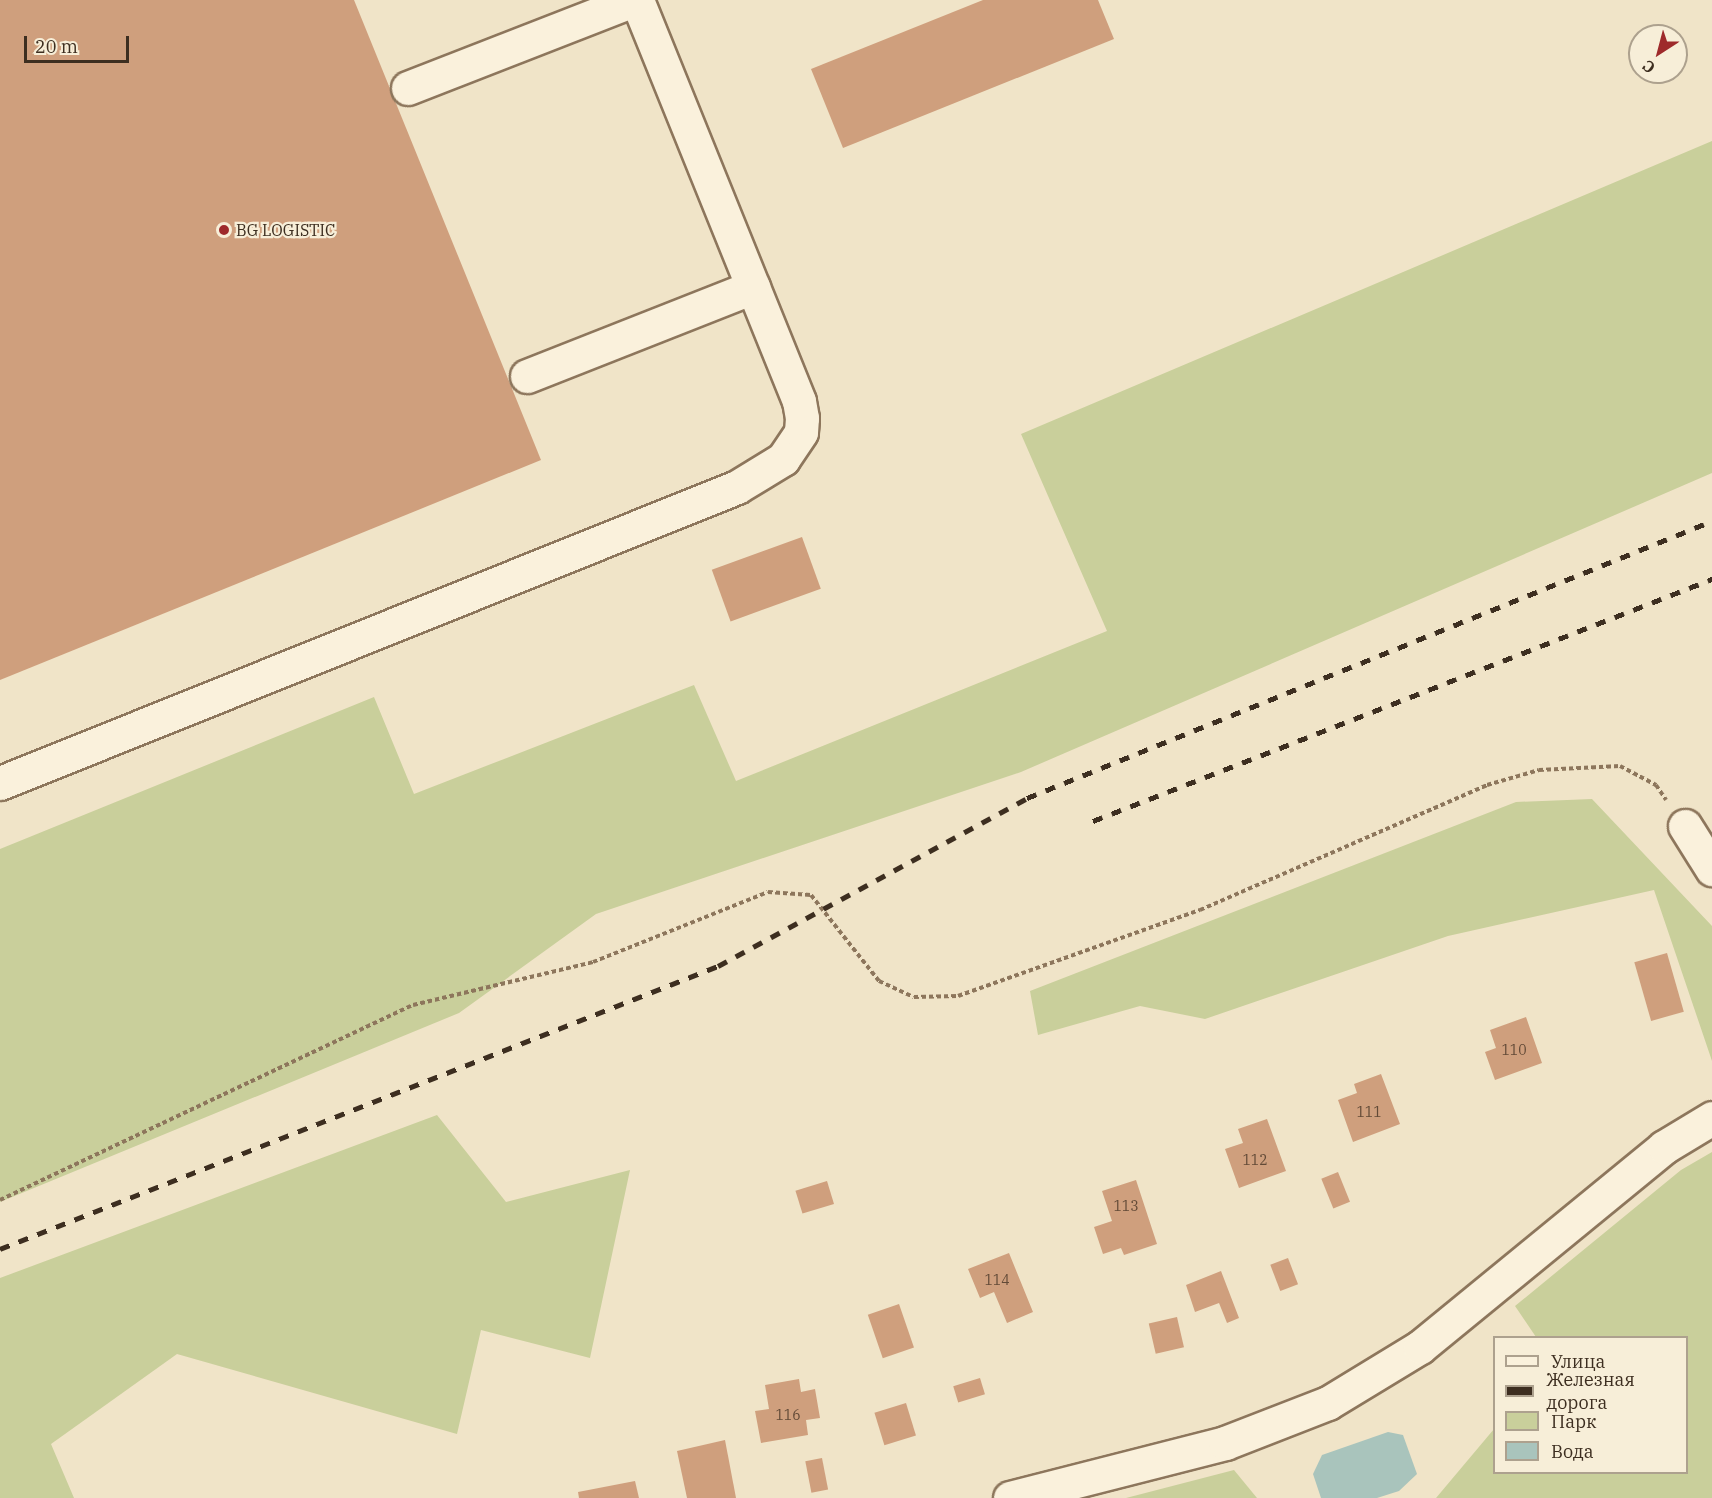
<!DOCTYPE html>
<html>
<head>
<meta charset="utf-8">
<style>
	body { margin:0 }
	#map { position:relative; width:1712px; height:1498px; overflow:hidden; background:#f0e4c8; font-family:"IBM Plex Serif",serif }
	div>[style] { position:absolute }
	.green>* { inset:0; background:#c9cf9b }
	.water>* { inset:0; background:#a9c4bc }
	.building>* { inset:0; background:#cf9f7d; transform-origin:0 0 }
	.path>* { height:4px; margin-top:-2px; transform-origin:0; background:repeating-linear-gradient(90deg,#8d765c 0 4.5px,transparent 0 7.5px) }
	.roads { filter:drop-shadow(2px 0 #8d765c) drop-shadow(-2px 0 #8d765c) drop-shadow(0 2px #8d765c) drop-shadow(0 -2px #8d765c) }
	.minor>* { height:33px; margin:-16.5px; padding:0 16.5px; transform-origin:16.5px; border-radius:16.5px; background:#faf1dc }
	.rail>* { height:4.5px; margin-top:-2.25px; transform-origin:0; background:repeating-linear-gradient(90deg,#3d2e20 0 10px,transparent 0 20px) }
	.dots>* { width:16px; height:16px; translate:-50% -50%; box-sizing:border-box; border:3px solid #f7eed8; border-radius:50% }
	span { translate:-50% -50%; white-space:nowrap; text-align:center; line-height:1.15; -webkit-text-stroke:4.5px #f7eed8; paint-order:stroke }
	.number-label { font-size:14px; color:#624a37 }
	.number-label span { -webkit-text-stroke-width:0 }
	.poi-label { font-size:16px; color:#3d2e20 }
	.left { translate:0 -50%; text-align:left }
	.legend { position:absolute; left:1493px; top:1336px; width:195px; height:138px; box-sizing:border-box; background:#f7eed8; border:2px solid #ada18e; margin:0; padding:8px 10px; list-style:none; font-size:18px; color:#3d2e20 }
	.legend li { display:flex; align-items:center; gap:12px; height:30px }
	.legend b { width:30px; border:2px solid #ada18e }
	.north { position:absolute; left:1628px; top:24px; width:60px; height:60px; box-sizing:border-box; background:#f7eed8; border:2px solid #ada18e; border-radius:50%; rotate:216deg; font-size:16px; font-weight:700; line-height:24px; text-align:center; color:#3d2e20 }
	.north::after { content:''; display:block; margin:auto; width:21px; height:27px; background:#9e2a2b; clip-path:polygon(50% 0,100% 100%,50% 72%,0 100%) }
	.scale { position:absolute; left:24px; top:36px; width:105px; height:27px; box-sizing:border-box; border:3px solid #3d2e20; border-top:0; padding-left:8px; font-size:18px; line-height:21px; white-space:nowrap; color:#3d2e20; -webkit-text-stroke:4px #f7eed8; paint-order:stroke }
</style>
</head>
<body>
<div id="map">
	<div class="green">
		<div style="clip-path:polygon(1712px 141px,1712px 473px,1021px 772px,596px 914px,459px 1013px,0 1202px,0 849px,374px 697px,414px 794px,694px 685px,736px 781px,1107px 631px,1021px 434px)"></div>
		<div style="clip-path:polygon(1592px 799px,1712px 926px,1712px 1061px,1654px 890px,1448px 936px,1205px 1019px,1140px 1006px,1038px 1035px,1030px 991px,1516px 802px)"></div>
		<div style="clip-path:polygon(437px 1115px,506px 1202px,630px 1170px,590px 1358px,481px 1330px,457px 1434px,177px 1354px,51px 1444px,74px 1498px,0 1498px,0 1278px)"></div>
		<div style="clip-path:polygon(1712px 1152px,1712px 1498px,1436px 1498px,1494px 1429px,1494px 1472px,1686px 1472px,1686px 1338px,1536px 1337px,1515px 1306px,1681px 1170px)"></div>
		<div style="clip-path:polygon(1234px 1470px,1257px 1498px,1126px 1498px)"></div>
	</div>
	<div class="water">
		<div style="clip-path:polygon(1388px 1432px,1403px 1435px,1417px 1474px,1399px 1491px,1377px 1498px,1321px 1498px,1313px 1474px,1322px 1455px)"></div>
	</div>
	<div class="building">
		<div style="clip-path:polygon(0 0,354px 0,541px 460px,0 680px)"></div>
		<div style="clip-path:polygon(983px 0,1098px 0,1114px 39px,843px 148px,811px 69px)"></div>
		<div style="left:802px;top:537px;width:55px;height:96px;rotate:70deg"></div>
		<div style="left:1667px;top:953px;width:61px;height:34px;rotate:74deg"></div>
		<div style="clip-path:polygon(1526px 1017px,1542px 1063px,1495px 1080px,1485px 1052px,1496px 1048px,1490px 1030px)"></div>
		<div style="clip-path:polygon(1381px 1074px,1400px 1124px,1353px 1142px,1338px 1100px,1357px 1093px,1354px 1084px)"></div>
		<div style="clip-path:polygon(1267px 1119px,1286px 1171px,1239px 1188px,1225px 1149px,1243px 1143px,1238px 1129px)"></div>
		<div style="left:1338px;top:1172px;width:32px;height:18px;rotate:68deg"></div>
		<div style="clip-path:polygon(1136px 1180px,1157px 1244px,1124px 1255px,1121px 1248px,1103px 1254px,1094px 1227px,1112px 1221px,1102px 1191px)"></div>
		<div style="left:827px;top:1181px;width:24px;height:33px;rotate:73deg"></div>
		<div style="clip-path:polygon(1009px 1253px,1033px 1312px,1007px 1323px,994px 1292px,980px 1298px,968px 1269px)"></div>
		<div style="left:1288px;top:1258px;width:28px;height:19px;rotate:69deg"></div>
		<div style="clip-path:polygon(1221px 1271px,1239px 1318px,1227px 1323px,1219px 1303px,1195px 1312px,1186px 1285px)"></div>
		<div style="left:899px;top:1304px;width:46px;height:33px;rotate:71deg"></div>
		<div style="left:1177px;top:1317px;width:31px;height:29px;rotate:77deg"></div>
		<div style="left:980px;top:1378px;width:17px;height:28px;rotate:73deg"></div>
		<div style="clip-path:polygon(799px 1379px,801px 1392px,815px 1389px,820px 1418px,806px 1420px,808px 1435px,761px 1443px,755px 1411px,769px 1409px,765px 1385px)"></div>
		<div style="left:906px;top:1403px;width:34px;height:33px;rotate:73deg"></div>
		<div style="clip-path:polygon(725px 1440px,736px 1498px,687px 1498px,677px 1451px)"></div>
		<div style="left:822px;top:1458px;width:32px;height:17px;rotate:79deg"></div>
		<div style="clip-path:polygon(635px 1481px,639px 1498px,579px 1498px,578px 1492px)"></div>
	</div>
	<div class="path">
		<div style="left:0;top:1200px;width:457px;rotate:-25.3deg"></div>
		<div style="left:413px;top:1005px;width:185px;rotate:-13.4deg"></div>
		<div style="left:593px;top:962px;width:188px;rotate:-21.8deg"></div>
		<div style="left:768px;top:892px;width:43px;rotate:4deg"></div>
		<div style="left:811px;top:895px;width:110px;rotate:51.7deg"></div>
		<div style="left:879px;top:981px;width:38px;rotate:25deg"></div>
		<div style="left:914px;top:997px;width:44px;rotate:-1.3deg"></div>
		<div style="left:958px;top:996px;width:257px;rotate:-19.6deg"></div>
		<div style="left:1200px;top:910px;width:313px;rotate:-23.5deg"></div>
		<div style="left:1487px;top:785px;width:54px;rotate:-16.1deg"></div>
		<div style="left:1539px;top:770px;width:81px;rotate:-2.8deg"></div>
		<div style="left:1620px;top:766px;width:41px;rotate:27.8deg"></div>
		<div style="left:1656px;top:785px;width:18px;rotate:56deg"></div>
	</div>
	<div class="roads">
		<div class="minor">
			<div style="left:408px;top:88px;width:243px;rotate:-21.3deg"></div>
			<div style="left:527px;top:376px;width:243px;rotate:-21.5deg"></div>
			<div style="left:0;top:783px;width:794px;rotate:-21.88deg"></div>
			<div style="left:737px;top:487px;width:54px;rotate:-31.3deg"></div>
			<div style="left:783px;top:459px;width:32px;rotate:-56deg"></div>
			<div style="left:801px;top:432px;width:14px;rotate:-86deg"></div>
			<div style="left:802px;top:418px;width:17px;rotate:-100deg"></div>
			<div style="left:799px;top:401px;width:432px;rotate:-112deg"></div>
			<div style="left:1685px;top:826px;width:51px;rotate:57.9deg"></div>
			<div style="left:1010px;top:1498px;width:222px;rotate:-14.3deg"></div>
			<div style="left:1225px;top:1443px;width:110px;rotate:-21.2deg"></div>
			<div style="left:1328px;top:1403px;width:108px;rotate:-31.3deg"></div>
			<div style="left:1420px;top:1347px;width:315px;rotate:-39.3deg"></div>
			<div style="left:1664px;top:1147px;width:56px;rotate:-31.1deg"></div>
		</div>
	</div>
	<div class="rail">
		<div style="left:1093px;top:821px;width:665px;rotate:-21.35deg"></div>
		<div style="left:0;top:1249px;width:772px;rotate:-21.51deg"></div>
		<div style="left:718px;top:966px;width:352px;rotate:-28.5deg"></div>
		<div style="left:1027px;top:798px;width:739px;rotate:-22.02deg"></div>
	</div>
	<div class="dots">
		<div style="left:224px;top:230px;background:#9e2a2b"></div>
	</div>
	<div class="number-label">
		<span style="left:1514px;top:1050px">110</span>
		<span style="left:1369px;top:1112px">111</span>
		<span style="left:1255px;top:1160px">112</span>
		<span style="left:1126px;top:1206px">113</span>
		<span style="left:997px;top:1280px">114</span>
		<span style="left:788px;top:1415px">116</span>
	</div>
	<div class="poi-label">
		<span class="left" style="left:236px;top:230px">BG LOGISTIC</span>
	</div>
	<ul class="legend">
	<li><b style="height:8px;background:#faf1dc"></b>Улица</li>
	<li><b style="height:8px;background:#3d2e20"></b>Железная дорога</li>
	<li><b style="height:16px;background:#c9cf9b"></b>Парк</li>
	<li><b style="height:16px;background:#a9c4bc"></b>Вода</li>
	</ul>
	<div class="north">С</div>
	<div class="scale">20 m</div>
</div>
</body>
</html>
